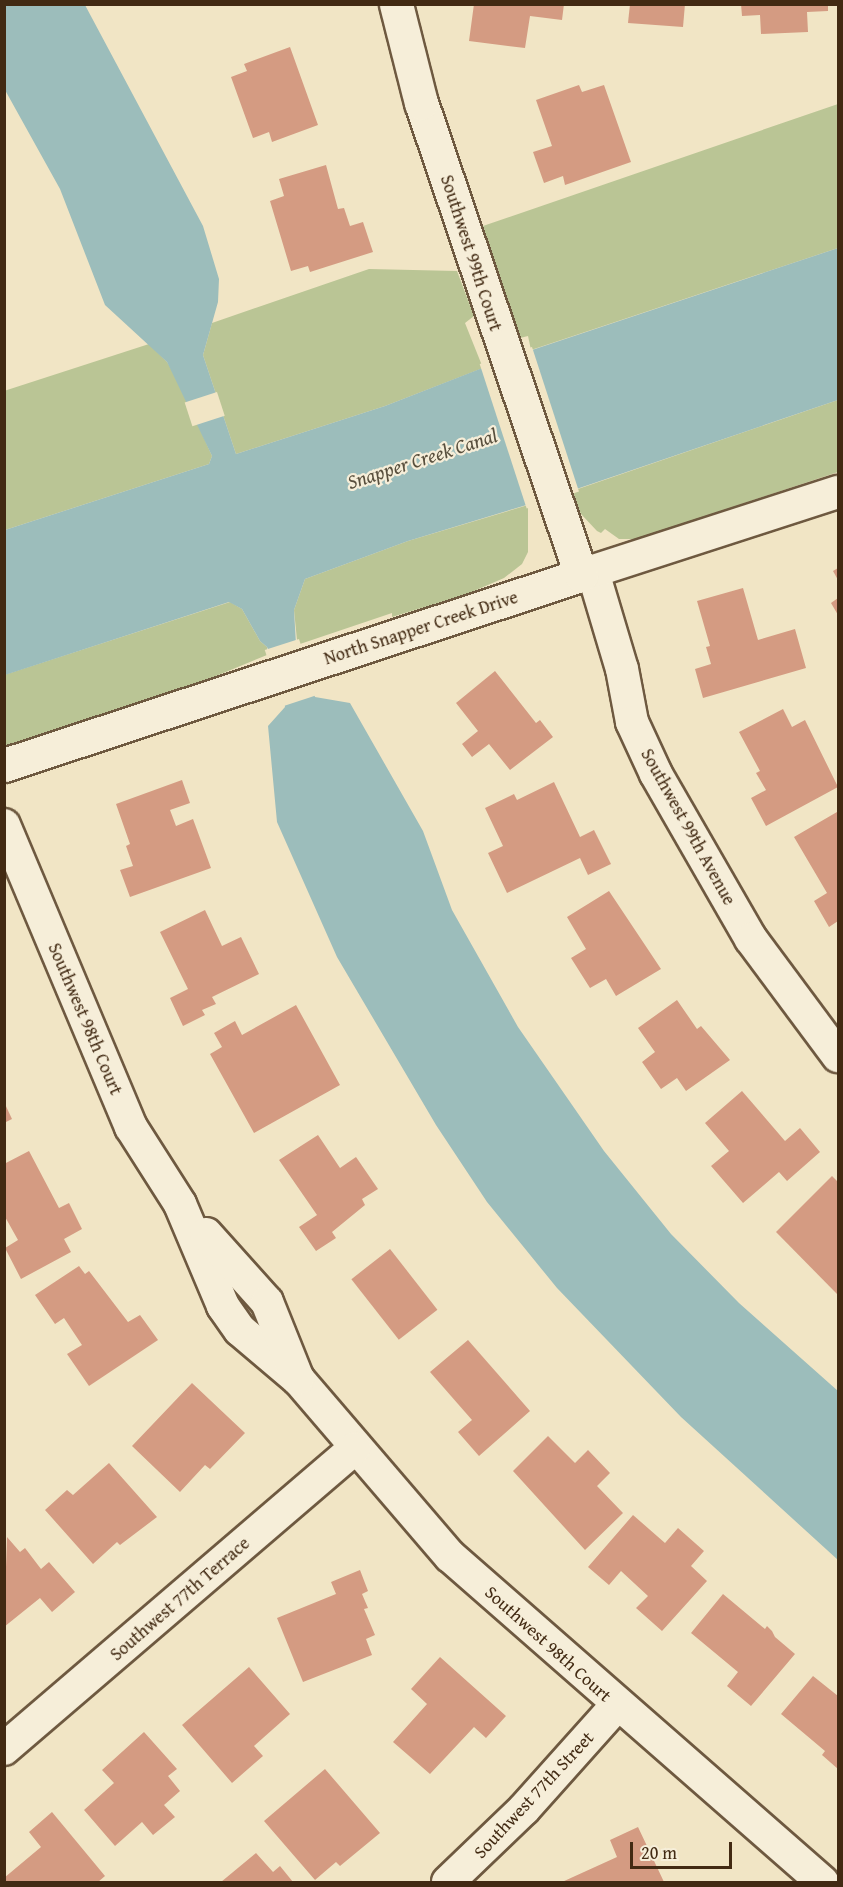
<!DOCTYPE html>
<html>
<head>
<meta charset="utf-8">
<style>
	body { margin:0 }
	#map { position:relative; width:843px; height:1887px; overflow:hidden; background:#f1e5c5; font-family:"Gentium Book Plus",serif }
	div>[style] { position:absolute }
	.green>* { inset:0; background:#bac595 }
	.water>* { inset:0; background:#9cbdbb }
	.pier>* { inset:0; background:#f1e5c5; transform-origin:0 0 }
	.building>* { inset:0; background:#d49b82; transform-origin:0 0 }
	.roads { filter:drop-shadow(2px 0 #6e5940) drop-shadow(-2px 0 #6e5940) drop-shadow(0 2px #6e5940) drop-shadow(0 -2px #6e5940) }
	.minor>* { height:32px; margin:-16px; padding:0 16px; transform-origin:16px; border-radius:16px; background:#f6eed9 }
	.tertiary>* { height:33px; margin:-16.5px; padding:0 16.5px; transform-origin:16.5px; border-radius:16.5px; background:#f6eed9 }
	span { translate:-50% -50%; white-space:nowrap; text-align:center; line-height:1.15; -webkit-text-stroke:4.5px #f6eed9; paint-order:stroke }
	.street-label { font-size:18px; color:#422a13 }
	.water-label { font-size:20px; color:#584f3d; font-style:italic }
	.frame { position:absolute; inset:0; border:6px solid #422a13; pointer-events:none }
	.scale { position:absolute; left:630px; top:1842px; width:102px; height:27px; box-sizing:border-box; border:3px solid #422a13; border-top:0; padding-left:8px; font-size:18px; line-height:21px; white-space:nowrap; color:#422a13; -webkit-text-stroke:4px #f6eed9; paint-order:stroke }
</style>
</head>
<body>
<div id="map">
	<div class="green">
		<div style="clip-path:polygon(838px 104px,838px 248px,531px 350px,528px 336px,520px 338px,483px 226px)"></div>
		<div style="clip-path:polygon(369px 269px,457px 271px,474px 316px,465px 323px,483px 368px,385px 406px,236px 454px,203px 355px,212px 323px)"></div>
		<div style="clip-path:polygon(149px 344px,167px 362px,179px 382px,212px 456px,209px 464px,5px 530px,4px 391px)"></div>
		<div style="clip-path:polygon(838px 400px,838px 472px,636px 539px,619px 539px,605px 529px,601px 533px,597px 531px,581px 514px,573px 495px,578px 489px)"></div>
		<div style="clip-path:polygon(528px 505px,528px 552px,522px 564px,504px 578px,467px 594px,392px 617px,392px 613px,300px 644px,297px 640px,294px 610px,305px 579px,408px 541px)"></div>
		<div style="clip-path:polygon(230px 602px,242px 609px,260px 641px,267px 647px,267px 655px,204px 681px,5px 746px,4px 675px)"></div>
	</div>
	<div class="water">
		<div style="clip-path:polygon(5px 5px,85px 5px,203px 226px,219px 279px,218px 302px,203px 355px,236px 454px,385px 406px,508px 358px,838px 248px,838px 400px,556px 496px,408px 541px,305px 579px,294px 610px,296px 644px,315px 697px,350px 703px,423px 831px,452px 910px,518px 1027px,604px 1151px,671px 1234px,739px 1303px,838px 1391px,838px 1560px,681px 1417px,557px 1288px,487px 1202px,436px 1125px,337px 957px,277px 822px,268px 726px,285px 707px,281px 679px,267px 647px,260px 641px,242px 609px,229px 602px,5px 675px,5px 530px,209px 464px,212px 456px,167px 362px,105px 305px,60px 189px,5px 90px)"></div>
	</div>
	<div class="pier">
		<div style="left:532px;top:347px;width:152px;height:55px;rotate:72deg"></div>
		<div style="left:217px;top:392px;width:25px;height:34px;rotate:72deg"></div>
		<div style="left:299px;top:639px;width:59px;height:36px;rotate:72deg"></div>
	</div>
	<div class="building">
		<div style="clip-path:polygon(474px 4px,564px 4px,562px 20px,530px 16px,525px 48px,469px 41px)"></div>
		<div style="clip-path:polygon(630px 4px,685px 4px,683px 27px,628px 23px)"></div>
		<div style="clip-path:polygon(741px 4px,828px 4px,828px 11px,807px 12px,808px 32px,761px 34px,760px 15px,742px 16px)"></div>
		<div style="clip-path:polygon(290px 47px,318px 125px,272px 142px,269px 132px,253px 138px,231px 77px,247px 71px,244px 64px)"></div>
		<div style="clip-path:polygon(579px 85px,582px 92px,604px 85px,631px 162px,565px 185px,563px 176px,544px 183px,533px 152px,552px 146px,536px 100px)"></div>
		<div style="clip-path:polygon(326px 165px,338px 209px,344px 208px,350px 226px,363px 222px,373px 252px,310px 272px,308px 266px,291px 271px,270px 201px,284px 196px,279px 179px)"></div>
		<div style="clip-path:polygon(838px 568px,838px 580px,833px 571px)"></div>
		<div style="clip-path:polygon(743px 588px,758px 640px,795px 629px,806px 668px,703px 698px,695px 669px,711px 664px,706px 647px,710px 646px,697px 601px)"></div>
		<div style="clip-path:polygon(838px 598px,838px 615px,831px 603px)"></div>
		<div style="clip-path:polygon(495px 671px,536px 723px,540px 720px,553px 737px,510px 770px,489px 744px,472px 757px,462px 744px,478px 731px,456px 703px)"></div>
		<div style="clip-path:polygon(783px 709px,792px 727px,805px 720px,838px 787px,766px 826px,751px 798px,766px 790px,756px 773px,760px 771px,739px 732px)"></div>
		<div style="clip-path:polygon(182px 780px,190px 803px,170px 810px,176px 826px,193px 819px,211px 868px,130px 897px,120px 870px,133px 866px,126px 846px,130px 844px,116px 804px)"></div>
		<div style="clip-path:polygon(554px 782px,580px 837px,594px 830px,611px 864px,588px 875px,580px 858px,507px 893px,488px 853px,503px 846px,485px 808px,514px 794px,517px 800px)"></div>
		<div style="clip-path:polygon(837px 812px,838px 921px,829px 927px,814px 901px,827px 893px,794px 837px)"></div>
		<div style="clip-path:polygon(609px 891px,661px 969px,616px 996px,606px 979px,590px 988px,571px 958px,586px 949px,567px 917px)"></div>
		<div style="clip-path:polygon(205px 910px,222px 946px,241px 937px,259px 974px,212px 997px,216px 1004px,202px 1010px,205px 1015px,183px 1026px,170px 998px,188px 989px,160px 932px)"></div>
		<div style="clip-path:polygon(677px 1000px,697px 1029px,701px 1026px,730px 1060px,686px 1091px,677px 1078px,661px 1089px,642px 1062px,655px 1052px,638px 1028px)"></div>
		<div style="clip-path:polygon(296px 1005px,340px 1085px,254px 1133px,210px 1054px,222px 1047px,214px 1033px,235px 1021px,242px 1035px)"></div>
		<div style="clip-path:polygon(742px 1091px,785px 1141px,800px 1128px,820px 1152px,787px 1181px,779px 1172px,743px 1203px,711px 1166px,729px 1151px,705px 1123px)"></div>
		<div style="clip-path:polygon(4px 1102px,12px 1119px,4px 1123px)"></div>
		<div style="clip-path:polygon(318px 1135px,340px 1168px,356px 1157px,378px 1189px,362px 1199px,365px 1205px,332px 1232px,336px 1238px,316px 1251px,299px 1227px,317px 1215px,279px 1160px)"></div>
		<div style="clip-path:polygon(29px 1151px,59px 1208px,69px 1203px,82px 1229px,64px 1239px,71px 1252px,21px 1279px,5px 1248px,18px 1240px,4px 1215px,4px 1164px)"></div>
		<div style="clip-path:polygon(832px 1176px,838px 1182px,838px 1295px,776px 1232px)"></div>
		<div style="left:390px;top:1249px;width:77px;height:49px;rotate:52deg"></div>
		<div style="clip-path:polygon(79px 1266px,85px 1274px,89px 1271px,128px 1322px,140px 1315px,158px 1340px,89px 1386px,67px 1354px,82px 1345px,64px 1318px,55px 1324px,35px 1295px)"></div>
		<div style="clip-path:polygon(468px 1340px,530px 1411px,479px 1456px,458px 1432px,472px 1420px,430px 1372px)"></div>
		<div style="clip-path:polygon(192px 1383px,245px 1433px,210px 1469px,205px 1465px,180px 1492px,132px 1446px)"></div>
		<div style="clip-path:polygon(548px 1436px,575px 1463px,588px 1450px,610px 1473px,597px 1486px,623px 1513px,585px 1550px,513px 1471px)"></div>
		<div style="clip-path:polygon(109px 1463px,157px 1517px,120px 1545px,117px 1542px,93px 1564px,45px 1510px,67px 1490px,73px 1495px)"></div>
		<div style="clip-path:polygon(633px 1515px,665px 1543px,678px 1528px,704px 1551px,691px 1566px,707px 1581px,662px 1631px,636px 1608px,648px 1596px,621px 1571px,609px 1585px,588px 1567px)"></div>
		<div style="clip-path:polygon(7px 1537px,20px 1552px,25px 1548px,41px 1569px,49px 1562px,75px 1592px,52px 1612px,40px 1598px,4px 1627px)"></div>
		<div style="clip-path:polygon(360px 1570px,368px 1591px,362px 1594px,368px 1608px,364px 1609px,375px 1635px,366px 1639px,372px 1655px,303px 1682px,277px 1618px,336px 1594px,331px 1582px)"></div>
		<div style="clip-path:polygon(723px 1594px,765px 1629px,767px 1626px,772px 1631px,775px 1637px,795px 1654px,751px 1706px,727px 1686px,738px 1672px,691px 1633px)"></div>
		<div style="clip-path:polygon(440px 1657px,506px 1716px,486px 1738px,474px 1727px,430px 1774px,393px 1742px,427px 1704px,411px 1689px)"></div>
		<div style="clip-path:polygon(249px 1667px,290px 1714px,254px 1746px,263px 1756px,232px 1783px,182px 1725px)"></div>
		<div style="clip-path:polygon(813px 1676px,838px 1696px,838px 1769px,822px 1755px,825px 1751px,781px 1714px)"></div>
		<div style="clip-path:polygon(144px 1732px,177px 1769px,168px 1776px,180px 1791px,164px 1805px,175px 1817px,153px 1835px,142px 1822px,115px 1846px,84px 1810px,114px 1783px,102px 1770px)"></div>
		<div style="clip-path:polygon(325px 1769px,380px 1833px,340px 1866px,336px 1862px,315px 1880px,264px 1821px)"></div>
		<div style="clip-path:polygon(52px 1812px,105px 1876px,98px 1882px,4px 1882px,4px 1878px,41px 1847px,29px 1832px)"></div>
		<div style="clip-path:polygon(638px 1827px,664px 1882px,562px 1882px,617px 1857px,610px 1840px)"></div>
		<div style="clip-path:polygon(256px 1853px,273px 1872px,280px 1866px,293px 1882px,221px 1882px)"></div>
	</div>
	<div class="roads">
		<div class="minor">
			<div style="left:593px;top:572px;width:101px;rotate:73.4deg"></div>
			<div style="left:622px;top:669px;width:54px;rotate:79.3deg"></div>
			<div style="left:632px;top:722px;width:57px;rotate:65.2deg"></div>
			<div style="left:656px;top:774px;width:190px;rotate:60.1deg"></div>
			<div style="left:751px;top:939px;width:146px;rotate:53.4deg"></div>
			<div style="left:581px;top:575px;width:270px;rotate:-17.9deg"></div>
			<div style="left:4px;top:825px;width:328px;rotate:67.2deg"></div>
			<div style="left:131px;top:1127px;width:91px;rotate:57.5deg"></div>
			<div style="left:180px;top:1204px;width:111px;rotate:67.1deg"></div>
			<div style="left:223px;top:1306px;width:29px;rotate:55deg"></div>
			<div style="left:240px;top:1330px;width:77px;rotate:40.3deg"></div>
			<div style="left:299px;top:1380px;width:232px;rotate:49.4deg"></div>
			<div style="left:450px;top:1556px;width:495px;rotate:41.2deg"></div>
			<div style="left:206px;top:1234px;width:91px;rotate:48.1deg"></div>
			<div style="left:267px;top:1302px;width:83px;rotate:68.1deg"></div>
			<div style="left:4px;top:1749px;width:462px;rotate:-40.6deg"></div>
			<div style="left:448px;top:1882px;width:105px;rotate:-43.8deg"></div>
			<div style="left:524px;top:1809px;width:140px;rotate:-48.2deg"></div>
		</div>
		<div class="tertiary">
			<div style="left:4px;top:765px;width:607px;rotate:-18.23deg"></div>
			<div style="left:581px;top:575px;width:498px;rotate:-108.7deg"></div>
			<div style="left:421px;top:103px;width:102px;rotate:-104.2deg"></div>
		</div>
	</div>
	<div class="street-label">
		<span style="left:471px;top:253px;rotate:72deg">Southwest 99th Court</span>
		<span style="left:421px;top:628px;rotate:-18deg">North Snapper Creek Drive</span>
		<span style="left:688px;top:827px;rotate:61deg">Southwest 99th Avenue</span>
		<span style="left:85px;top:1019px;rotate:67deg">Southwest 98th Court</span>
		<span style="left:180px;top:1599px;rotate:-41deg">Southwest 77th Terrace</span>
		<span style="left:548px;top:1644px;rotate:42deg">Southwest 98th Court</span>
		<span style="left:534px;top:1795px;rotate:-47deg">Southwest 77th Street</span>
	</div>
	<div class="water-label">
		<span style="left:422px;top:458px;rotate:-18deg">Snapper Creek Canal</span>
	</div>
	<div class="frame"></div>
	<div class="scale">20 m</div>
</div>
</body>
</html>
